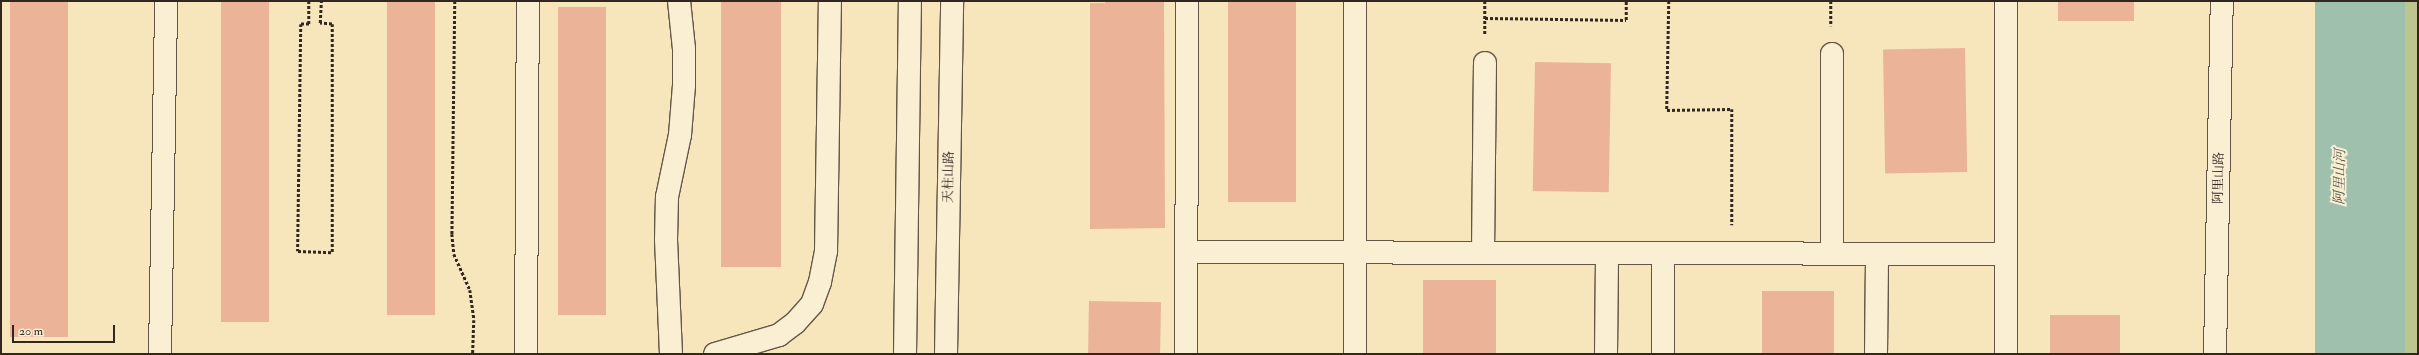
<!DOCTYPE html>
<html>
<head>
<meta charset="utf-8">
<style>
	body { margin:0 }
	#map { position:relative; width:2419px; height:355px; overflow:hidden; background:#f7e6bb; font-family:"IM FELL Double Pica","Noto Serif SC",serif }
	div>[style] { position:absolute }
	.green>* { inset:0; background:#bdc490; transform-origin:0 0 }
	.water>* { inset:0; background:#9ec0ad; transform-origin:0 0 }
	.building>* { inset:0; background:#ebb398; transform-origin:0 0 }
	.path>* { height:2.5px; margin-top:-1.25px; transform-origin:0; background:repeating-linear-gradient(90deg,#322621 0 3px,transparent 0 5px) }
	.roads { filter:drop-shadow(1px 0 #635648) drop-shadow(-1px 0 #635648) drop-shadow(0 1px #635648) drop-shadow(0 -1px #635648) }
	.minor>* { height:22px; margin:-11px; padding:0 11px; transform-origin:11px; border-radius:11px; background:#faefd3 }
	span { translate:-50% -50%; white-space:nowrap; text-align:center; line-height:1.15; -webkit-text-stroke:4px #faefd3; paint-order:stroke }
	.street-label { font-size:13px; color:#322621 }
	.water-label { font-size:14px; color:#52544b; font-style:italic }
	.frame { position:absolute; inset:0; border:2px solid #322621; pointer-events:none }
	.scale { position:absolute; left:12px; top:325px; width:103px; height:18px; box-sizing:border-box; border:2px solid #322621; border-top:0; padding-left:5px; font-size:12px; line-height:14px; white-space:nowrap; color:#322621; -webkit-text-stroke:3px #faefd3; paint-order:stroke }
</style>
</head>
<body>
<div id="map">
	<div class="green">
		<div style="left:2394px;top:1px;width:24px;height:353px"></div>
	</div>
	<div class="water">
		<div style="left:2315px;top:1px;width:90px;height:353px"></div>
	</div>
	<div class="building">
		<div style="left:10px;top:1px;width:58px;height:336px"></div>
		<div style="left:221px;top:1px;width:48px;height:321px"></div>
		<div style="left:387px;top:1px;width:48px;height:314px"></div>
		<div style="left:721px;top:1px;width:60px;height:266px"></div>
		<div style="clip-path:polygon(1105px 1px,1164px 1px,1165px 228px,1090px 229px,1090px 3px,1105px 3px)"></div>
		<div style="left:1228px;top:1px;width:68px;height:201px"></div>
		<div style="left:2058px;top:1px;width:76px;height:20px"></div>
		<div style="left:558px;top:7px;width:48px;height:308px"></div>
		<div style="left:1965px;top:48px;width:124px;height:82px;rotate:89deg"></div>
		<div style="left:1535px;top:62px;width:76px;height:129px;rotate:1deg"></div>
		<div style="left:1423px;top:280px;width:73px;height:74px"></div>
		<div style="left:1834px;top:291px;width:63px;height:72px;rotate:90deg"></div>
		<div style="left:1089px;top:301px;width:72px;height:53px;rotate:1deg"></div>
		<div style="left:2120px;top:315px;width:39px;height:70px;rotate:90deg"></div>
	</div>
	<div class="path">
		<div style="left:309px;top:1px;width:23px;rotate:90deg"></div>
		<div style="left:309px;top:24px;width:8px;rotate:180deg"></div>
		<div style="left:301px;top:24px;width:227px;rotate:90.8deg"></div>
		<div style="left:298px;top:251px;width:34px;rotate:2deg"></div>
		<div style="left:332px;top:252px;width:228px;rotate:-90deg"></div>
		<div style="left:332px;top:24px;width:12px;rotate:-175deg"></div>
		<div style="left:320px;top:23px;width:22px;rotate:-87deg"></div>
		<div style="left:455px;top:1px;width:233px;rotate:90.7deg"></div>
		<div style="left:452px;top:234px;width:20px;rotate:84deg"></div>
		<div style="left:454px;top:254px;width:39px;rotate:66deg"></div>
		<div style="left:470px;top:290px;width:30px;rotate:82deg"></div>
		<div style="left:474px;top:320px;width:34px;rotate:92deg"></div>
		<div style="left:1485px;top:1px;width:34px;rotate:90deg"></div>
		<div style="left:1669px;top:1px;width:109px;rotate:91.1deg"></div>
		<div style="left:1667px;top:110px;width:65px;rotate:-0.9deg"></div>
		<div style="left:1732px;top:109px;width:116px;rotate:90deg"></div>
		<div style="left:1831px;top:1px;width:25px;rotate:90deg"></div>
		<div style="left:1485px;top:18px;width:141px;rotate:0.8deg"></div>
		<div style="left:1626px;top:20px;width:19px;rotate:-90deg"></div>
	</div>
	<div class="roads">
		<div class="minor">
			<div style="left:1355px;top:1px;width:353px;rotate:90deg"></div>
			<div style="left:2006px;top:1px;width:353px;rotate:90deg"></div>
			<div style="left:1832px;top:54px;width:200px;rotate:90deg"></div>
			<div style="left:1187px;top:252px;width:819px;rotate:0.14deg"></div>
			<div style="left:1483px;top:253px;width:190px;rotate:-89.4deg"></div>
			<div style="left:160px;top:354px;width:353px;rotate:-89deg"></div>
			<div style="left:526px;top:354px;width:353px;rotate:-89.7deg"></div>
			<div style="left:671px;top:354px;width:114px;rotate:-92.5deg"></div>
			<div style="left:666px;top:240px;width:43px;rotate:-88.7deg"></div>
			<div style="left:667px;top:197px;width:63px;rotate:-78.2deg"></div>
			<div style="left:680px;top:135px;width:50px;rotate:-85.4deg"></div>
			<div style="left:684px;top:85px;width:36px;rotate:-90deg"></div>
			<div style="left:684px;top:49px;width:48px;rotate:-95.9deg"></div>
			<div style="left:715px;top:354px;width:67px;rotate:-16.5deg"></div>
			<div style="left:779px;top:335px;width:20px;rotate:-37deg"></div>
			<div style="left:795px;top:323px;width:25px;rotate:-48deg"></div>
			<div style="left:812px;top:304px;width:23px;rotate:-70deg"></div>
			<div style="left:820px;top:282px;width:32px;rotate:-79deg"></div>
			<div style="left:826px;top:251px;width:250px;rotate:-89.1deg"></div>
			<div style="left:905px;top:354px;width:353px;rotate:-89.2deg"></div>
			<div style="left:946px;top:354px;width:353px;rotate:-89deg"></div>
			<div style="left:1186px;top:354px;width:353px;rotate:-89.8deg"></div>
			<div style="left:1606px;top:354px;width:101px;rotate:-89.4deg"></div>
			<div style="left:1663px;top:354px;width:101px;rotate:-90deg"></div>
			<div style="left:1876px;top:354px;width:100px;rotate:-89.4deg"></div>
			<div style="left:2215px;top:354px;width:353px;rotate:-88.9deg"></div>
		</div>
	</div>
	<div class="street-label">
		<span style="left:949px;top:177px;rotate:-89deg">天柱山路</span>
		<span style="left:2219px;top:178px;rotate:-89deg">阿里山路</span>
	</div>
	<div class="water-label">
		<span style="left:2340px;top:177px;rotate:-89deg">阿里山河</span>
	</div>
	<div class="frame"></div>
	<div class="scale">20 m</div>
</div>
</body>
</html>
